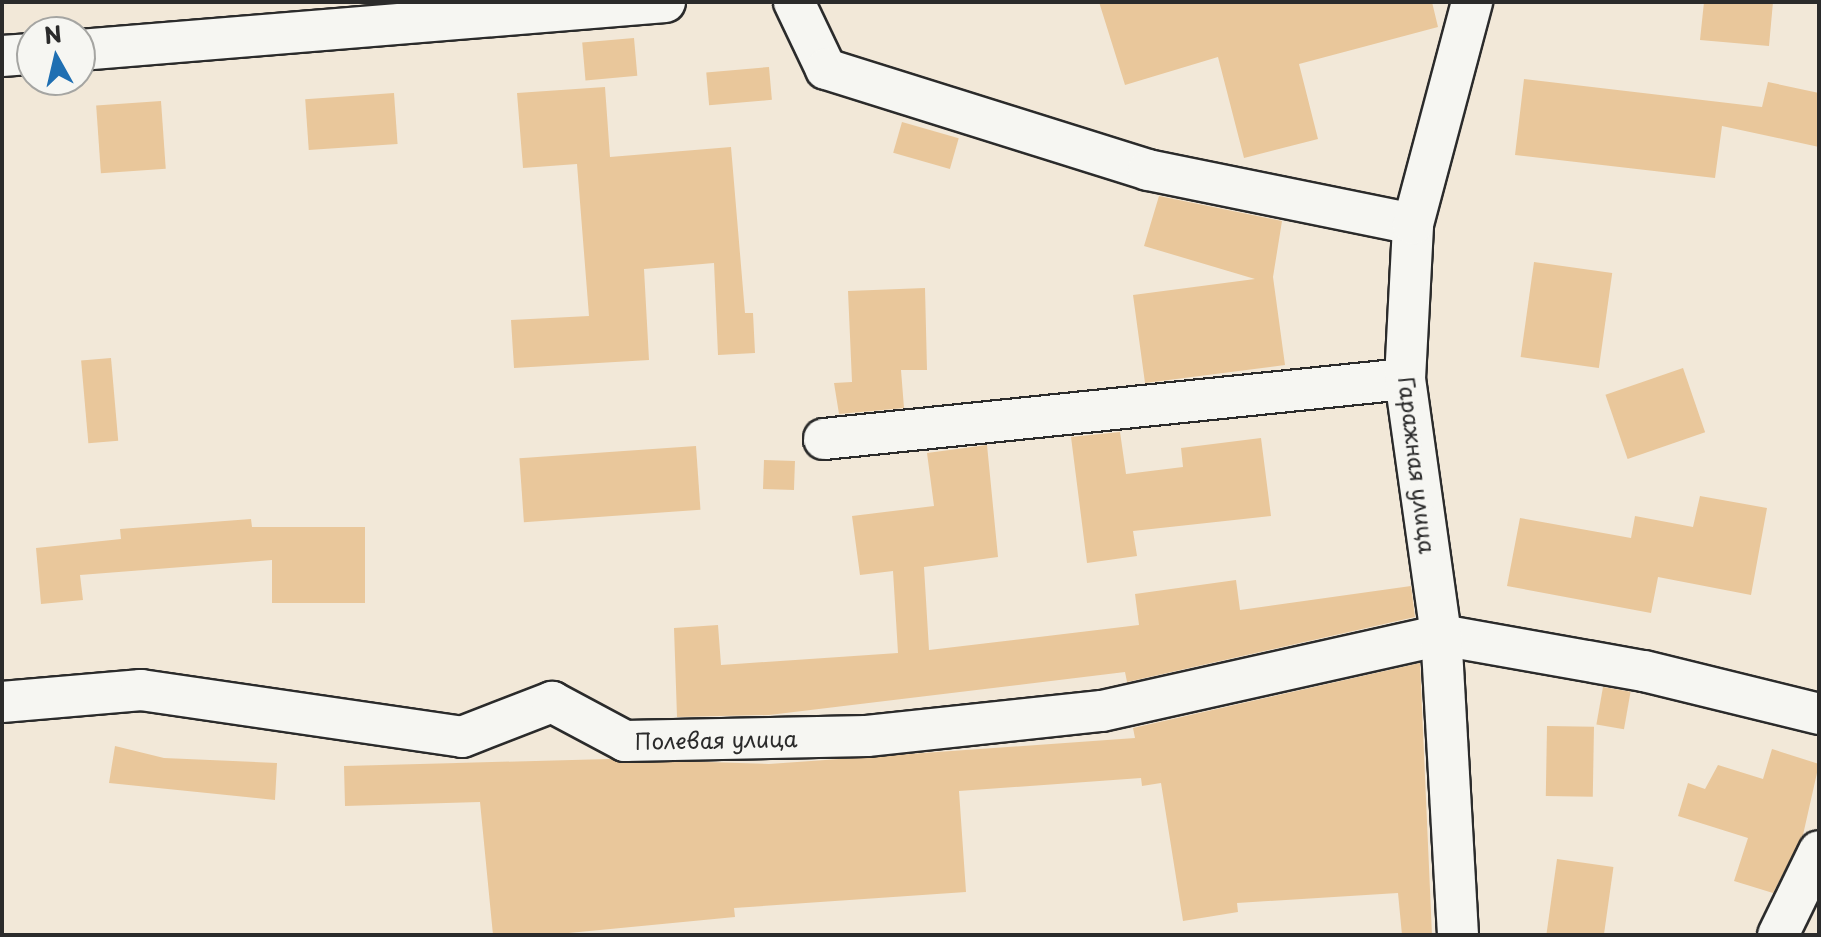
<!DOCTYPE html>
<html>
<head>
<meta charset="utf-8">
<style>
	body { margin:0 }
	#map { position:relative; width:1821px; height:937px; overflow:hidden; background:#f2e8d8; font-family:"Playpen Sans",sans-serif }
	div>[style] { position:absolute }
	.building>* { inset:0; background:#e9c79b; transform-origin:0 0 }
	.roads { filter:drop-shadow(2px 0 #2b2b2b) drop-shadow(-2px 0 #2b2b2b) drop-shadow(0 2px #2b2b2b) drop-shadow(0 -2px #2b2b2b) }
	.minor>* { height:40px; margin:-20px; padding:0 20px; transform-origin:20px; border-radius:20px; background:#f6f6f2 }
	span { translate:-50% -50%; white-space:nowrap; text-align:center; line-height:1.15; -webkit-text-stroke:6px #f6f6f2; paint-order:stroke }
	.street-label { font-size:22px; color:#2b2b2b }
	.frame { position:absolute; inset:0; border:4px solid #2b2b2b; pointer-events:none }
	.north { position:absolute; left:16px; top:16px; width:80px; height:80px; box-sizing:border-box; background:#f6f6f2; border:2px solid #a5a5a2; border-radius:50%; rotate:352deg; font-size:22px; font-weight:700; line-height:32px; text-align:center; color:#2b2b2b }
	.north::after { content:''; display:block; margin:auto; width:28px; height:36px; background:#1f6fb2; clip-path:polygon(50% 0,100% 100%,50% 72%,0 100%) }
</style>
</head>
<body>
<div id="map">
	<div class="building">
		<div style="clip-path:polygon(1099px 2px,1432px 2px,1438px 27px,1299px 64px,1318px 139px,1244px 158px,1218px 57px,1125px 85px)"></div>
		<div style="clip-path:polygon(1704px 2px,1773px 2px,1769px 46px,1700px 40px)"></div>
		<div style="left:634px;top:38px;width:38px;height:52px;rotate:85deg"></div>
		<div style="left:769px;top:67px;width:33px;height:63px;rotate:85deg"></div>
		<div style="clip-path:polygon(1524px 79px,1762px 107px,1768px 82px,1819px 93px,1819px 147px,1722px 126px,1715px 178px,1515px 155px)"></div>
		<div style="clip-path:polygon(605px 87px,610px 157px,731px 147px,745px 313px,753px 313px,755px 353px,718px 355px,714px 263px,644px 269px,649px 360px,514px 368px,511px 320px,589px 316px,577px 164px,523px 168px,517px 93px)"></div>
		<div style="left:394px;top:93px;width:51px;height:89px;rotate:86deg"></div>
		<div style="left:161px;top:101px;width:68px;height:65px;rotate:86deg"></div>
		<div style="left:902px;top:122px;width:59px;height:32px;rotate:16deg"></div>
		<div style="clip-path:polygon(1159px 196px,1282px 221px,1273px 277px,1285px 365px,1145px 383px,1133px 295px,1255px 279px,1144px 246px)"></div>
		<div style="left:1534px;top:262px;width:79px;height:96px;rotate:8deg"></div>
		<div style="clip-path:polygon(925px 288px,927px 370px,901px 370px,904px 408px,839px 414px,834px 383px,852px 382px,848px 291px)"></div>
		<div style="left:111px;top:358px;width:83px;height:30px;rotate:85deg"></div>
		<div style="left:1683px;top:368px;width:68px;height:82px;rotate:71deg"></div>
		<div style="clip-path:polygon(1120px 432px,1126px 474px,1183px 467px,1181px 448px,1261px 438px,1271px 516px,1133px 531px,1137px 556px,1087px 563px,1071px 437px)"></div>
		<div style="clip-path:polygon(987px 445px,998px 557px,924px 567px,929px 650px,1139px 625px,1135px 594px,1236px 580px,1240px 610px,1411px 586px,1415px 617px,1127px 682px,1125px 672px,769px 715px,677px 717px,674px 628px,718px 625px,721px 665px,898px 653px,893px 571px,860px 575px,852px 516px,934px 506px,927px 453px)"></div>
		<div style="left:696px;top:446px;width:64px;height:177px;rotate:86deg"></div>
		<div style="left:764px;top:460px;width:31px;height:29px;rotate:2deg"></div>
		<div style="clip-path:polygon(1700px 496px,1767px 508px,1751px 595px,1658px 577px,1651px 613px,1507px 586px,1520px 518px,1631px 538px,1635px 516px,1693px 527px)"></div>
		<div style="clip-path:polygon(251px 519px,252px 527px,365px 527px,365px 603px,272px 603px,272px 560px,80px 575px,83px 600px,41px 604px,36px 548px,121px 539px,120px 529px)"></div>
		<div style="clip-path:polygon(1420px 663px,1432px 935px,1402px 935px,1398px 893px,1237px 903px,1238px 912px,1183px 921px,1161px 783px,1142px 786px,1141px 778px,959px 791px,966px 892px,734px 908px,735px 917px,548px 935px,493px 935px,480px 802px,345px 806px,344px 766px,609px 759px,769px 764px,1135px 738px,1133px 728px)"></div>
		<div style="left:1603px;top:687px;width:28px;height:38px;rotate:10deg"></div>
		<div style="left:1547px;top:726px;width:47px;height:70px;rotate:1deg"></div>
		<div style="clip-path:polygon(115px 746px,164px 758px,277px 763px,275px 800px,109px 783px)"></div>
		<div style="clip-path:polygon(1772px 749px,1819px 764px,1803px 835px,1773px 893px,1734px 881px,1748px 838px,1678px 816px,1688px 783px,1705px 789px,1718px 765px,1763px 779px)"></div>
		<div style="left:1557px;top:859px;width:57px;height:77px;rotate:8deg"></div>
	</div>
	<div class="roads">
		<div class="minor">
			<div style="left:794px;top:2px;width:74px;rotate:64.5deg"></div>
			<div style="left:826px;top:69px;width:337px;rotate:17.4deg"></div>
			<div style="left:1148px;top:170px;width:270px;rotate:11.5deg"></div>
			<div style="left:80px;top:50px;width:587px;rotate:-4.69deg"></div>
			<div style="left:2px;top:56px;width:30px;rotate:-4deg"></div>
			<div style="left:824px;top:439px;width:584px;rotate:-5.9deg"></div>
			<div style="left:2px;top:702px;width:140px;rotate:-4.9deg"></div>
			<div style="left:141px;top:690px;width:324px;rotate:8.3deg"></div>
			<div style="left:462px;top:737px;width:97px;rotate:-21.3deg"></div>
			<div style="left:552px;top:702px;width:83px;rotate:28.1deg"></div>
			<div style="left:625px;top:741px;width:242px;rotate:-1.2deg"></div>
			<div style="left:867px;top:736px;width:236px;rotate:-6.1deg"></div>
			<div style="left:1102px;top:711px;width:347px;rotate:-12.6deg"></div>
			<div style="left:1441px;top:635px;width:206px;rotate:10.1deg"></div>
			<div style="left:1644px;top:671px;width:180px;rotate:13.8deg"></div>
			<div style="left:1458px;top:935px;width:300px;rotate:-93.2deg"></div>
			<div style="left:1441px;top:635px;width:259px;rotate:-98deg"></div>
			<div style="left:1405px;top:379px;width:155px;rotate:-87deg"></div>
			<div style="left:1413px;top:224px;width:230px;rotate:-75.1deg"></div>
			<div style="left:1778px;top:935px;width:93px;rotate:-64deg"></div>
		</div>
	</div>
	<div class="street-label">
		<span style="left:1418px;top:465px;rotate:83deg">Гаражная улица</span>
		<span style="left:716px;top:739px;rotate:-1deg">Полевая улица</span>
	</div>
	<div class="frame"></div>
	<div class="north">N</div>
</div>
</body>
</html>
